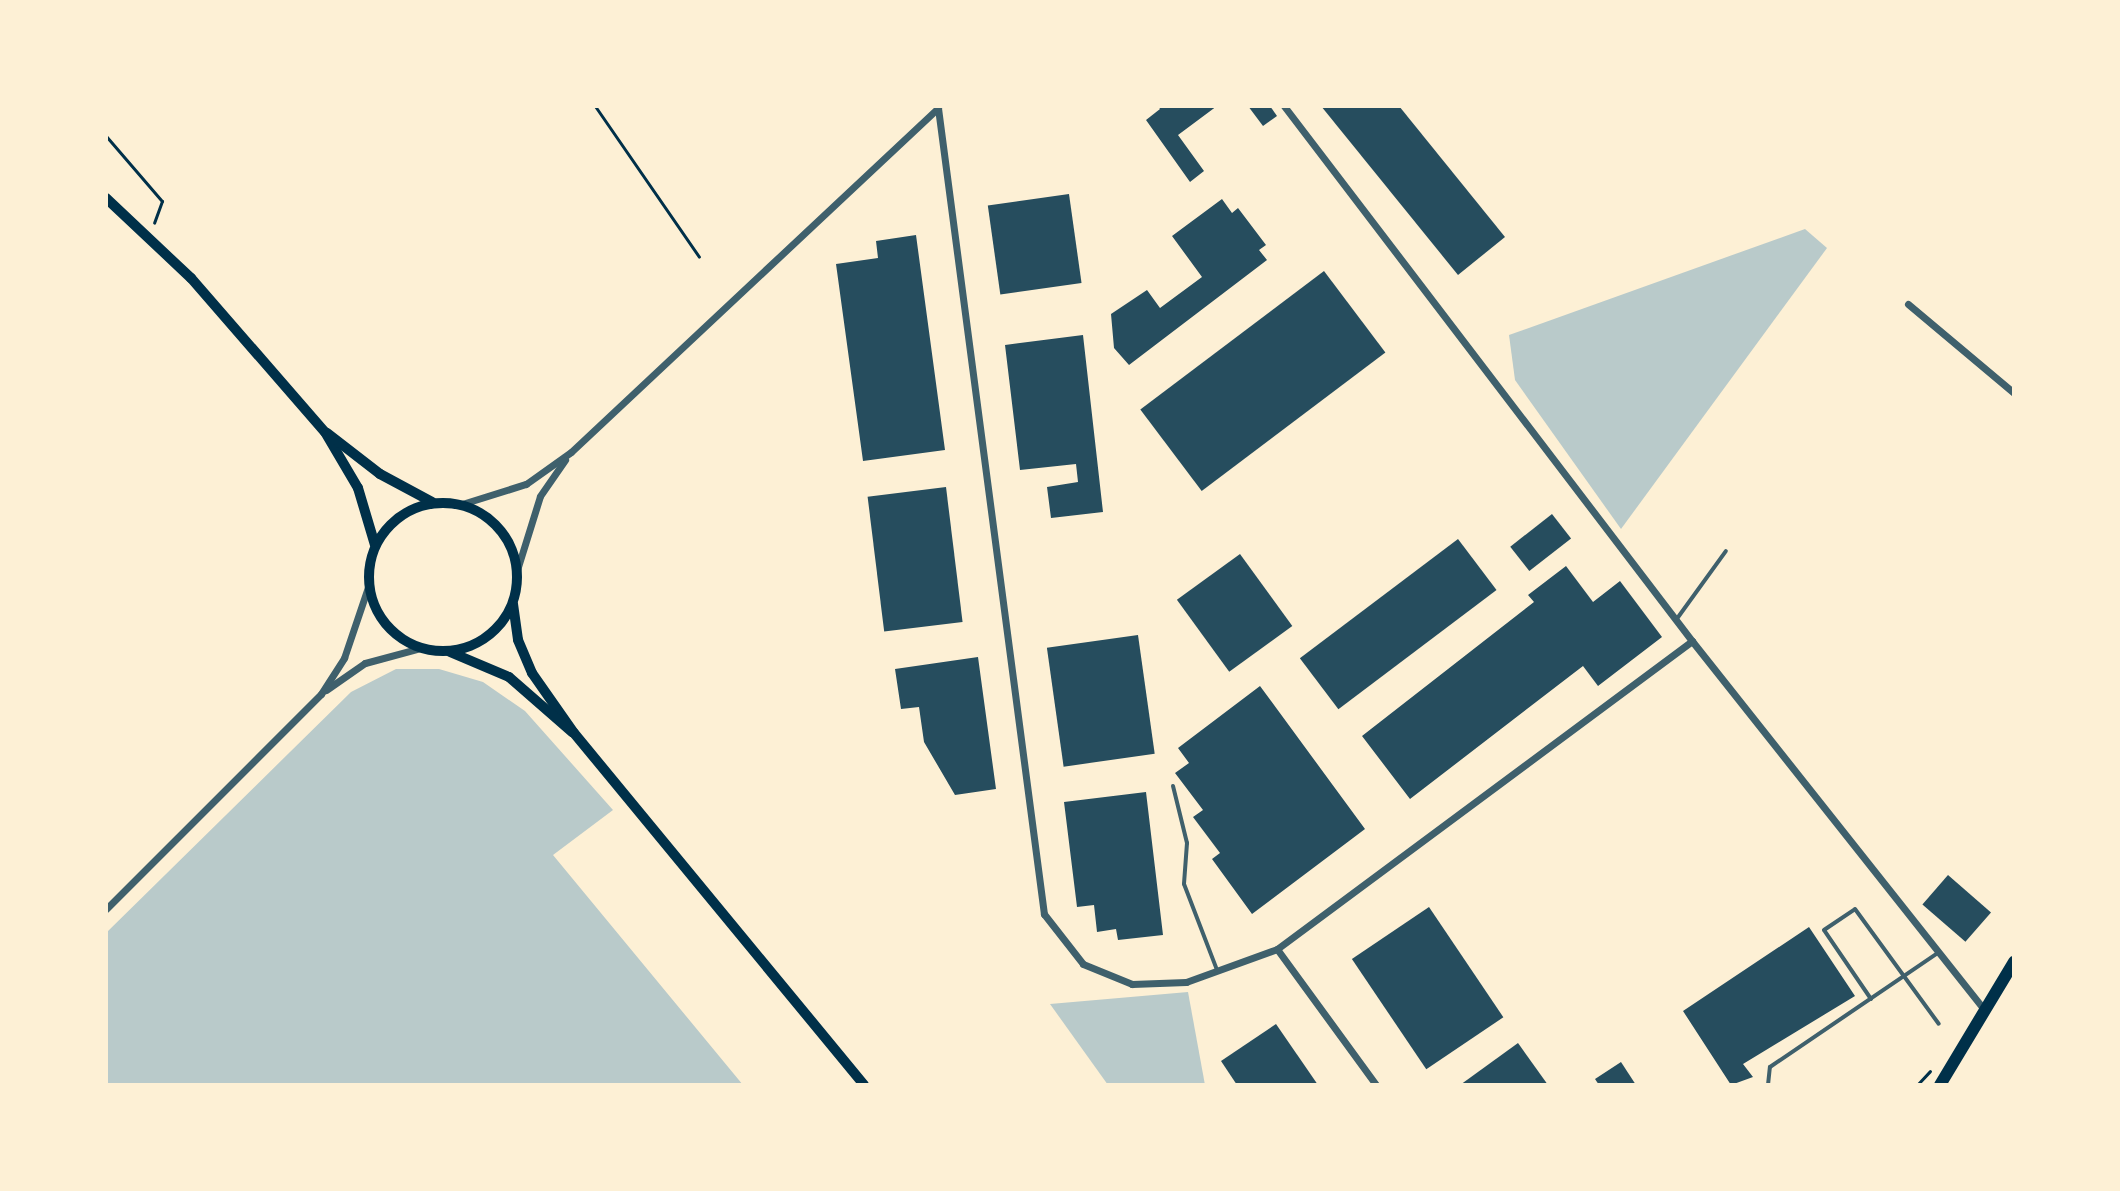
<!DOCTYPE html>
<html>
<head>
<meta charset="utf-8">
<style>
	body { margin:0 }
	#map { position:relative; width:2120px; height:1191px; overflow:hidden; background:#fdf0d5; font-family:Jost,sans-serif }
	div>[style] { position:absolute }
	.green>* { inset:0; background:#b9caca }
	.building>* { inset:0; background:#264d5e; transform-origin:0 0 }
	.path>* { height:3px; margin:-1.5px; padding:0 1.5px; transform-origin:1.5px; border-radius:1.5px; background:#003049 }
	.service>* { height:4px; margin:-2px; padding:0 2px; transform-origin:2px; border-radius:2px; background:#3f606c }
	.minor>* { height:7px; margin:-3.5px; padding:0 3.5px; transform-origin:3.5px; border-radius:3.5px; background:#3f606c }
	.secondary>* { height:10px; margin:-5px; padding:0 5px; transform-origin:5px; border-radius:5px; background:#003049 }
	.secondary>.ring { margin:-5px; padding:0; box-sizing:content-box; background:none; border:10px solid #003049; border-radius:50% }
	.primary>* { height:12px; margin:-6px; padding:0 6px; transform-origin:6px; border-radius:6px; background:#003049 }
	span { translate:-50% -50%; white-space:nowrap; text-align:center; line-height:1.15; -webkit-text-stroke:8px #fdf0d5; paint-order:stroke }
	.frame { position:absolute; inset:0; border:108px solid #fdf0d5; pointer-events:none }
</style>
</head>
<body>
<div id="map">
	<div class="green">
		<div style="clip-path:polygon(1805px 229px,1827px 248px,1621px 529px,1515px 380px,1509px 335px)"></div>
		<div style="clip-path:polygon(396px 669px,439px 669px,483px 682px,525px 711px,613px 810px,553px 855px,743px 1085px,106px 1085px,106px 933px,351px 692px)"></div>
		<div style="clip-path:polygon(1188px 992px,1205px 1085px,1108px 1085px,1050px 1004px)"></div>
	</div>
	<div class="building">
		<div style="clip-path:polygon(1158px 106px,1217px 106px,1178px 135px,1204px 171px,1190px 182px,1146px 120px,1160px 109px)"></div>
		<div style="clip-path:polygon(1248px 106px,1270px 106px,1277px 116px,1263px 126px)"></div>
		<div style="clip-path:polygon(1321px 106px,1399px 106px,1505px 237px,1458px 275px)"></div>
		<div style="left:1069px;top:194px;width:90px;height:82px;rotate:82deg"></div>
		<div style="clip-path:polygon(1222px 199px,1232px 213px,1238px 208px,1266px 245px,1259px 250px,1267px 260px,1129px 365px,1114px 348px,1111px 314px,1147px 290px,1160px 308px,1202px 277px,1172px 236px)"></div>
		<div style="clip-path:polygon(916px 235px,945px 450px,863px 461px,836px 264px,878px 258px,876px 241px)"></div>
		<div style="left:1324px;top:271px;width:102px;height:230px;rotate:53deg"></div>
		<div style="clip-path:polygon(1083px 335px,1103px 512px,1051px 518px,1047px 487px,1078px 482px,1076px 464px,1020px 470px,1005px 345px)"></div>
		<div style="left:946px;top:487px;width:136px;height:79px;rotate:83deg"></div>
		<div style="left:1552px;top:514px;width:31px;height:53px;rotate:52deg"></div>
		<div style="left:1458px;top:539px;width:64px;height:198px;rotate:53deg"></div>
		<div style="left:1240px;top:554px;width:89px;height:78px;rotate:54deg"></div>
		<div style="clip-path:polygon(1566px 566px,1593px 602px,1620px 581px,1662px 637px,1598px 686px,1583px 666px,1410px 799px,1362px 736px,1534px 602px,1528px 595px)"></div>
		<div style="left:1138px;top:635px;width:120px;height:92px;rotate:82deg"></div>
		<div style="clip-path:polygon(978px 657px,996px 789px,955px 795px,924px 742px,919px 707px,901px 709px,895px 669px)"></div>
		<div style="clip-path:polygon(1260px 686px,1365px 829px,1252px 914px,1212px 859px,1220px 853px,1193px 817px,1203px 810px,1175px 773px,1189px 763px,1178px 748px)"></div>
		<div style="clip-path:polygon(1146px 792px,1163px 935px,1118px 940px,1116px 929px,1097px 932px,1094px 905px,1077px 907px,1064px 802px)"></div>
		<div style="left:1948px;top:875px;width:57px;height:39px;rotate:41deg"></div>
		<div style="left:1429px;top:907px;width:133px;height:93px;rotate:56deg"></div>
		<div style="clip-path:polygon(1809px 927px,1855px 996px,1743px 1064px,1753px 1077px,1731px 1085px,1683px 1011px)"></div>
		<div style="clip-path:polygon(1276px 1024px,1318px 1085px,1237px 1085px,1221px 1061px)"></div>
		<div style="clip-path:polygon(1518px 1043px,1548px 1085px,1460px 1085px)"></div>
		<div style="clip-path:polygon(1621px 1062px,1636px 1085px,1599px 1085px,1595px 1079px)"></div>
	</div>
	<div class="path">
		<div style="left:595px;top:106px;width:183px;rotate:55.4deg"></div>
		<div style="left:106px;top:136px;width:86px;rotate:49.3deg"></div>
		<div style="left:162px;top:201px;width:23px;rotate:110deg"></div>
		<div style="left:1917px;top:1085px;width:19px;rotate:-47deg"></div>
	</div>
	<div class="service">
		<div style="left:1676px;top:620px;width:85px;rotate:-54.1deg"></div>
		<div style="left:1173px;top:786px;width:59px;rotate:76.2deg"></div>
		<div style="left:1187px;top:843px;width:41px;rotate:94.2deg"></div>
		<div style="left:1184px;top:884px;width:92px;rotate:69deg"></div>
		<div style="left:1871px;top:999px;width:83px;rotate:-124.3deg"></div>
		<div style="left:1824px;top:930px;width:37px;rotate:-34deg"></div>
		<div style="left:1855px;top:909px;width:142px;rotate:53.9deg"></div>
		<div style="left:1768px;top:1085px;width:18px;rotate:-84deg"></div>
		<div style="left:1770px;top:1067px;width:203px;rotate:-34.2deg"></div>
	</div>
	<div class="minor">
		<div style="left:1284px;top:106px;width:673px;rotate:52.67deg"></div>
		<div style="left:1692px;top:641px;width:472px;rotate:51.6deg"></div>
		<div style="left:938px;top:108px;width:813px;rotate:82.51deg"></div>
		<div style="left:1044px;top:914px;width:63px;rotate:52deg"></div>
		<div style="left:1083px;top:964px;width:53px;rotate:22.2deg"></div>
		<div style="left:1132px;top:984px;width:54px;rotate:-2.1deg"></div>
		<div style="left:1186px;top:982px;width:97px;rotate:-19.9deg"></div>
		<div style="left:1277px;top:949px;width:517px;rotate:-36.58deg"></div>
		<div style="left:1908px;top:304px;width:138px;rotate:40deg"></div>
		<div style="left:462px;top:504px;width:67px;rotate:-17.4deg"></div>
		<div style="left:526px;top:484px;width:55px;rotate:-35.4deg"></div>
		<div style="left:571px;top:452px;width:503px;rotate:-43.15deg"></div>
		<div style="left:517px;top:570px;width:77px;rotate:-72.7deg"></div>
		<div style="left:540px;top:496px;width:44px;rotate:-55.2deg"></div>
		<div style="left:326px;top:690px;width:47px;rotate:-34.7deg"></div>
		<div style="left:365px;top:663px;width:58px;rotate:-15deg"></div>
		<div style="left:106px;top:909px;width:304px;rotate:-45deg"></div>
		<div style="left:321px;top:694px;width:43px;rotate:-57.4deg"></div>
		<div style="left:344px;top:658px;width:78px;rotate:-71.3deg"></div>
		<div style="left:1277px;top:949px;width:168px;rotate:53.9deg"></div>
	</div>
	<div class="secondary">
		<div style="left:106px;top:198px;width:117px;rotate:43.3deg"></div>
		<div style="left:191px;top:278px;width:204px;rotate:49deg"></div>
		<div style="left:325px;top:432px;width:65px;rotate:59.5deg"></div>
		<div style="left:358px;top:488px;width:59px;rotate:73.4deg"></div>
		<div style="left:327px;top:433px;width:67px;rotate:37.7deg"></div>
		<div style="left:380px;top:474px;width:59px;rotate:28.3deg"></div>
		<div class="ring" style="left:369px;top:503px;width:138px;height:138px"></div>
		<div style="left:513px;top:604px;width:36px;rotate:82deg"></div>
		<div style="left:518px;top:640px;width:36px;rotate:67deg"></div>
		<div style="left:532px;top:673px;width:73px;rotate:55deg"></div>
		<div style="left:574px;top:733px;width:456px;rotate:50.5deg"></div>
		<div style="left:450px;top:652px;width:64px;rotate:23deg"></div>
		<div style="left:509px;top:677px;width:84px;rotate:41.1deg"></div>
	</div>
	<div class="primary">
		<div style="left:1940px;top:1085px;width:144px;rotate:-59deg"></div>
	</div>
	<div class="frame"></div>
</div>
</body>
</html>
